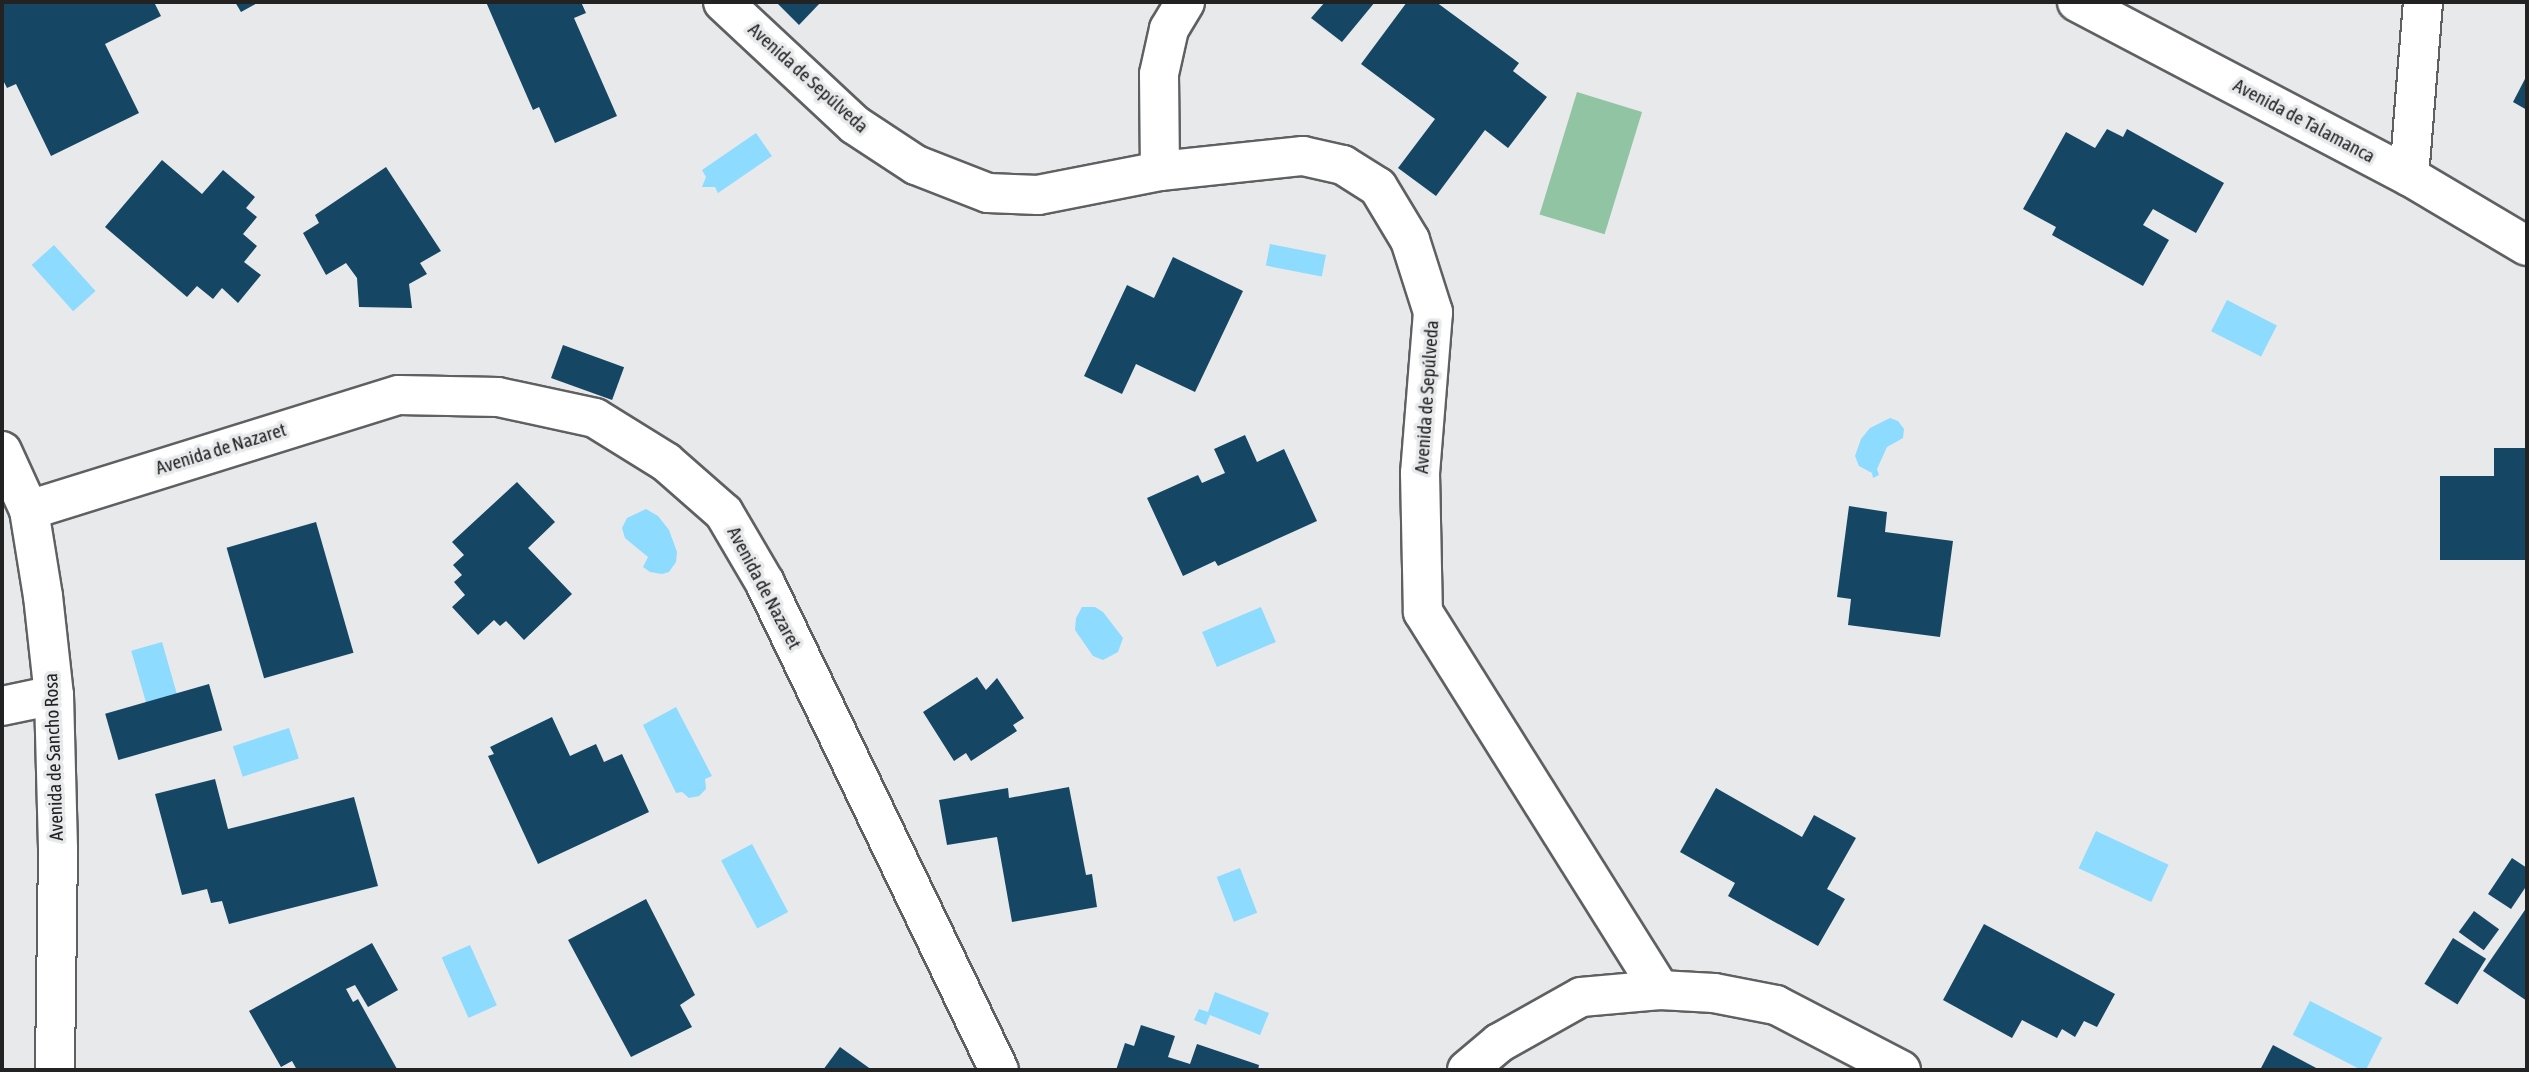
<!DOCTYPE html>
<html>
<head>
<meta charset="utf-8">
<style>
	body { margin:0 }
	#map { position:relative; width:2529px; height:1072px; overflow:hidden; background:#e7e9ea; font-family:"Asap Condensed",sans-serif }
	div>[style] { position:absolute }
	.green>* { inset:0; background:#90c4a2; transform-origin:0 0 }
	.water>* { inset:0; background:#8ddbff; transform-origin:0 0 }
	.building>* { inset:0; background:#154765; transform-origin:0 0 }
	.roads { filter:drop-shadow(2px 0 #5f6062) drop-shadow(-2px 0 #5f6062) drop-shadow(0 2px #5f6062) drop-shadow(0 -2px #5f6062) }
	.minor>* { height:38px; margin:-19px; padding:0 19px; transform-origin:19px; border-radius:19px; background:#fff }
	span { translate:-50% -50%; white-space:nowrap; text-align:center; line-height:1.15; -webkit-text-stroke:7px #e7e9ea; paint-order:stroke }
	.street-label { font-size:19px; color:#222223 }
	.frame { position:absolute; inset:0; border:4px solid #222223; pointer-events:none }
</style>
</head>
<body>
<div id="map">
	<div class="green">
		<div style="left:1577px;top:92px;width:68px;height:128px;rotate:17deg"></div>
	</div>
	<div class="water">
		<div style="clip-path:polygon(756px 133px,772px 156px,718px 193px,715px 187px,702px 187px,706px 177px,702px 170px)"></div>
		<div style="left:1270px;top:244px;width:57px;height:22px;rotate:11deg"></div>
		<div style="left:54px;top:245px;width:62px;height:30px;rotate:48deg"></div>
		<div style="left:2227px;top:300px;width:56px;height:35px;rotate:27deg"></div>
		<div style="clip-path:polygon(1890px 418px,1898px 421px,1904px 429px,1903px 438px,1887px 447px,1877px 469px,1879px 475px,1873px 478px,1872px 473px,1859px 466px,1855px 456px,1861px 439px,1870px 428px)"></div>
		<div style="clip-path:polygon(646px 509px,658px 516px,669px 530px,677px 552px,676px 562px,669px 572px,662px 574px,650px 572px,643px 567px,648px 557px,625px 538px,622px 528px,627px 518px)"></div>
		<div style="clip-path:polygon(1082px 607px,1095px 607px,1103px 612px,1123px 638px,1118px 652px,1103px 660px,1093px 656px,1075px 630px,1076px 618px)"></div>
		<div style="left:1261px;top:607px;width:38px;height:64px;rotate:67deg"></div>
		<div style="left:162px;top:642px;width:54px;height:32px;rotate:74deg"></div>
		<div style="clip-path:polygon(676px 707px,712px 776px,705px 779px,706px 789px,699px 796px,689px 798px,682px 792px,676px 793px,643px 725px)"></div>
		<div style="left:289px;top:728px;width:32px;height:59px;rotate:72deg"></div>
		<div style="left:2096px;top:831px;width:80px;height:41px;rotate:25deg"></div>
		<div style="left:752px;top:844px;width:77px;height:35px;rotate:62deg"></div>
		<div style="left:1240px;top:868px;width:48px;height:25px;rotate:69deg"></div>
		<div style="left:470px;top:945px;width:66px;height:31px;rotate:66deg"></div>
		<div style="clip-path:polygon(1215px 992px,1269px 1013px,1260px 1035px,1210px 1015px,1206px 1025px,1194px 1020px,1199px 1009px,1208px 1012px)"></div>
		<div style="left:2310px;top:1001px;width:81px;height:38px;rotate:27deg"></div>
	</div>
	<div class="building">
		<div style="clip-path:polygon(2px 2px,154px 2px,161px 16px,105px 44px,139px 113px,51px 156px,16px 84px,7px 88px,2px 78px)"></div>
		<div style="clip-path:polygon(235px 2px,259px 2px,241px 12px)"></div>
		<div style="clip-path:polygon(486px 2px,581px 2px,586px 13px,574px 18px,617px 116px,555px 143px,539px 107px,533px 110px)"></div>
		<div style="clip-path:polygon(776px 2px,821px 2px,799px 25px)"></div>
		<div style="clip-path:polygon(1325px 2px,1375px 2px,1342px 42px,1311px 18px)"></div>
		<div style="clip-path:polygon(1407px 2px,1436px 2px,1519px 63px,1513px 71px,1547px 97px,1508px 148px,1485px 130px,1436px 196px,1398px 168px,1435px 119px,1361px 64px)"></div>
		<div style="clip-path:polygon(2527px 75px,2527px 110px,2513px 102px)"></div>
		<div style="clip-path:polygon(2107px 129px,2123px 137px,2127px 129px,2224px 183px,2196px 233px,2153px 209px,2143px 225px,2169px 240px,2143px 286px,2052px 235px,2056px 227px,2023px 209px,2066px 132px,2095px 148px)"></div>
		<div style="clip-path:polygon(162px 160px,202px 194px,223px 170px,255px 197px,246px 208px,257px 217px,243px 234px,257px 246px,244px 262px,261px 275px,238px 303px,222px 288px,213px 299px,197px 286px,187px 297px,105px 227px)"></div>
		<div style="clip-path:polygon(386px 167px,441px 251px,420px 263px,427px 274px,409px 284px,412px 308px,359px 307px,357px 278px,346px 263px,326px 275px,303px 233px,319px 223px,315px 215px)"></div>
		<div style="clip-path:polygon(1173px 257px,1243px 291px,1195px 392px,1136px 364px,1122px 394px,1084px 376px,1127px 285px,1154px 298px)"></div>
		<div style="left:563px;top:345px;width:65px;height:35px;rotate:20deg"></div>
		<div style="clip-path:polygon(1245px 435px,1257px 462px,1284px 449px,1317px 521px,1218px 566px,1215px 561px,1183px 576px,1147px 498px,1198px 475px,1202px 483px,1225px 473px,1214px 449px)"></div>
		<div style="clip-path:polygon(2494px 448px,2527px 448px,2527px 560px,2440px 560px,2440px 476px,2494px 476px)"></div>
		<div style="clip-path:polygon(517px 482px,555px 522px,528px 548px,572px 594px,524px 640px,506px 621px,500px 626px,494px 620px,478px 635px,452px 607px,465px 595px,454px 582px,462px 575px,453px 565px,464px 555px,452px 542px)"></div>
		<div style="clip-path:polygon(1849px 506px,1887px 512px,1885px 532px,1953px 541px,1940px 637px,1848px 625px,1851px 599px,1837px 597px)"></div>
		<div style="left:316px;top:522px;width:136px;height:93px;rotate:74deg"></div>
		<div style="clip-path:polygon(977px 677px,986px 690px,997px 678px,1024px 718px,1013px 725px,1017px 731px,971px 761px,966px 753px,954px 761px,923px 712px)"></div>
		<div style="left:209px;top:684px;width:48px;height:108px;rotate:74deg"></div>
		<div style="clip-path:polygon(552px 717px,570px 756px,596px 744px,604px 762px,622px 754px,649px 812px,538px 864px,488px 756px,494px 754px,490px 747px)"></div>
		<div style="clip-path:polygon(215px 779px,228px 829px,354px 797px,378px 886px,229px 924px,222px 901px,211px 903px,207px 889px,182px 895px,155px 794px)"></div>
		<div style="clip-path:polygon(1069px 787px,1086px 875px,1092px 874px,1097px 907px,1012px 922px,997px 837px,947px 845px,939px 800px,1008px 788px,1009px 798px)"></div>
		<div style="clip-path:polygon(1716px 788px,1802px 837px,1814px 815px,1856px 838px,1827px 889px,1845px 899px,1818px 946px,1728px 896px,1735px 883px,1680px 852px)"></div>
		<div style="clip-path:polygon(2512px 858px,2527px 868px,2527px 885px,2511px 909px,2488px 894px)"></div>
		<div style="clip-path:polygon(646px 899px,695px 995px,680px 1005px,692px 1027px,631px 1057px,568px 940px)"></div>
		<div style="clip-path:polygon(2527px 907px,2527px 1001px,2483px 971px)"></div>
		<div style="left:2474px;top:911px;width:31px;height:26px;rotate:36deg"></div>
		<div style="clip-path:polygon(1984px 924px,2115px 994px,2097px 1027px,2084px 1021px,2075px 1037px,2062px 1029px,2057px 1038px,2022px 1020px,2012px 1038px,1943px 1000px)"></div>
		<div style="left:2453px;top:938px;width:39px;height:54px;rotate:32deg"></div>
		<div style="clip-path:polygon(372px 943px,398px 990px,368px 1007px,355px 985px,346px 989px,353px 1002px,358px 999px,397px 1069px,297px 1070px,292px 1061px,281px 1067px,249px 1011px)"></div>
		<div style="clip-path:polygon(1141px 1025px,1175px 1036px,1168px 1057px,1190px 1064px,1197px 1044px,1259px 1065px,1258px 1070px,1116px 1070px,1125px 1043px,1134px 1046px)"></div>
		<div style="clip-path:polygon(2273px 1045px,2320px 1070px,2260px 1070px)"></div>
		<div style="clip-path:polygon(840px 1047px,872px 1070px,823px 1070px)"></div>
	</div>
	<div class="roads">
		<div class="minor">
			<div style="left:723px;top:2px;width:180px;rotate:43deg"></div>
			<div style="left:855px;top:125px;width:73px;rotate:33.3deg"></div>
			<div style="left:916px;top:165px;width:77px;rotate:21.3deg"></div>
			<div style="left:988px;top:193px;width:50px;rotate:2.3deg"></div>
			<div style="left:1038px;top:195px;width:124px;rotate:-11.1deg"></div>
			<div style="left:1160px;top:171px;width:144px;rotate:-6deg"></div>
			<div style="left:1303px;top:156px;width:41px;rotate:12.7deg"></div>
			<div style="left:1343px;top:165px;width:41px;rotate:32.2deg"></div>
			<div style="left:1378px;top:187px;width:62px;rotate:58.9deg"></div>
			<div style="left:1410px;top:240px;width:76px;rotate:72.3deg"></div>
			<div style="left:1433px;top:312px;width:162px;rotate:94.6deg"></div>
			<div style="left:1420px;top:473px;width:139px;rotate:88.8deg"></div>
			<div style="left:1423px;top:612px;width:446px;rotate:57.9deg"></div>
			<div style="left:2077px;top:2px;width:375px;rotate:27.7deg"></div>
			<div style="left:2409px;top:176px;width:137px;rotate:30.7deg"></div>
			<div style="left:1160px;top:171px;width:97px;rotate:-90.6deg"></div>
			<div style="left:1159px;top:74px;width:46px;rotate:-77.5deg"></div>
			<div style="left:1169px;top:29px;width:31px;rotate:-59deg"></div>
			<div style="left:2409px;top:176px;width:175px;rotate:-85.4deg"></div>
			<div style="left:2px;top:451px;width:65px;rotate:65.4deg"></div>
			<div style="left:29px;top:510px;width:87px;rotate:80.8deg"></div>
			<div style="left:43px;top:596px;width:100px;rotate:83.7deg"></div>
			<div style="left:54px;top:695px;width:155px;rotate:88.5deg"></div>
			<div style="left:58px;top:850px;width:220px;rotate:90.8deg"></div>
			<div style="left:29px;top:510px;width:387px;rotate:-17.3deg"></div>
			<div style="left:399px;top:395px;width:99px;rotate:1.2deg"></div>
			<div style="left:498px;top:397px;width:99px;rotate:12.2deg"></div>
			<div style="left:595px;top:418px;width:84px;rotate:31.8deg"></div>
			<div style="left:666px;top:462px;width:77px;rotate:41.3deg"></div>
			<div style="left:724px;top:513px;width:81px;rotate:59.6deg"></div>
			<div style="left:765px;top:583px;width:540px;rotate:64.34deg"></div>
			<div style="left:2px;top:706px;width:53px;rotate:-11.9deg"></div>
			<div style="left:1467px;top:1070px;width:42px;rotate:-40.2deg"></div>
			<div style="left:1499px;top:1043px;width:94px;rotate:-29.3deg"></div>
			<div style="left:1581px;top:997px;width:79px;rotate:-5.1deg"></div>
			<div style="left:1660px;top:990px;width:54px;rotate:3.2deg"></div>
			<div style="left:1714px;top:993px;width:63px;rotate:11deg"></div>
			<div style="left:1776px;top:1005px;width:141px;rotate:27.5deg"></div>
		</div>
	</div>
	<div class="street-label">
		<span style="left:808px;top:78px;rotate:42deg">Avenida de Sepúlveda</span>
		<span style="left:2304px;top:121px;rotate:28deg">Avenida de Talamanca</span>
		<span style="left:1427px;top:397px;rotate:-86deg">Avenida de Sepúlveda</span>
		<span style="left:221px;top:449px;rotate:-17deg">Avenida de Nazaret</span>
		<span style="left:764px;top:588px;rotate:62deg">Avenida de Nazaret</span>
		<span style="left:54px;top:757px;rotate:-92deg">Avenida de Sancho Rosa</span>
	</div>
	<div class="frame"></div>
</div>
</body>
</html>
